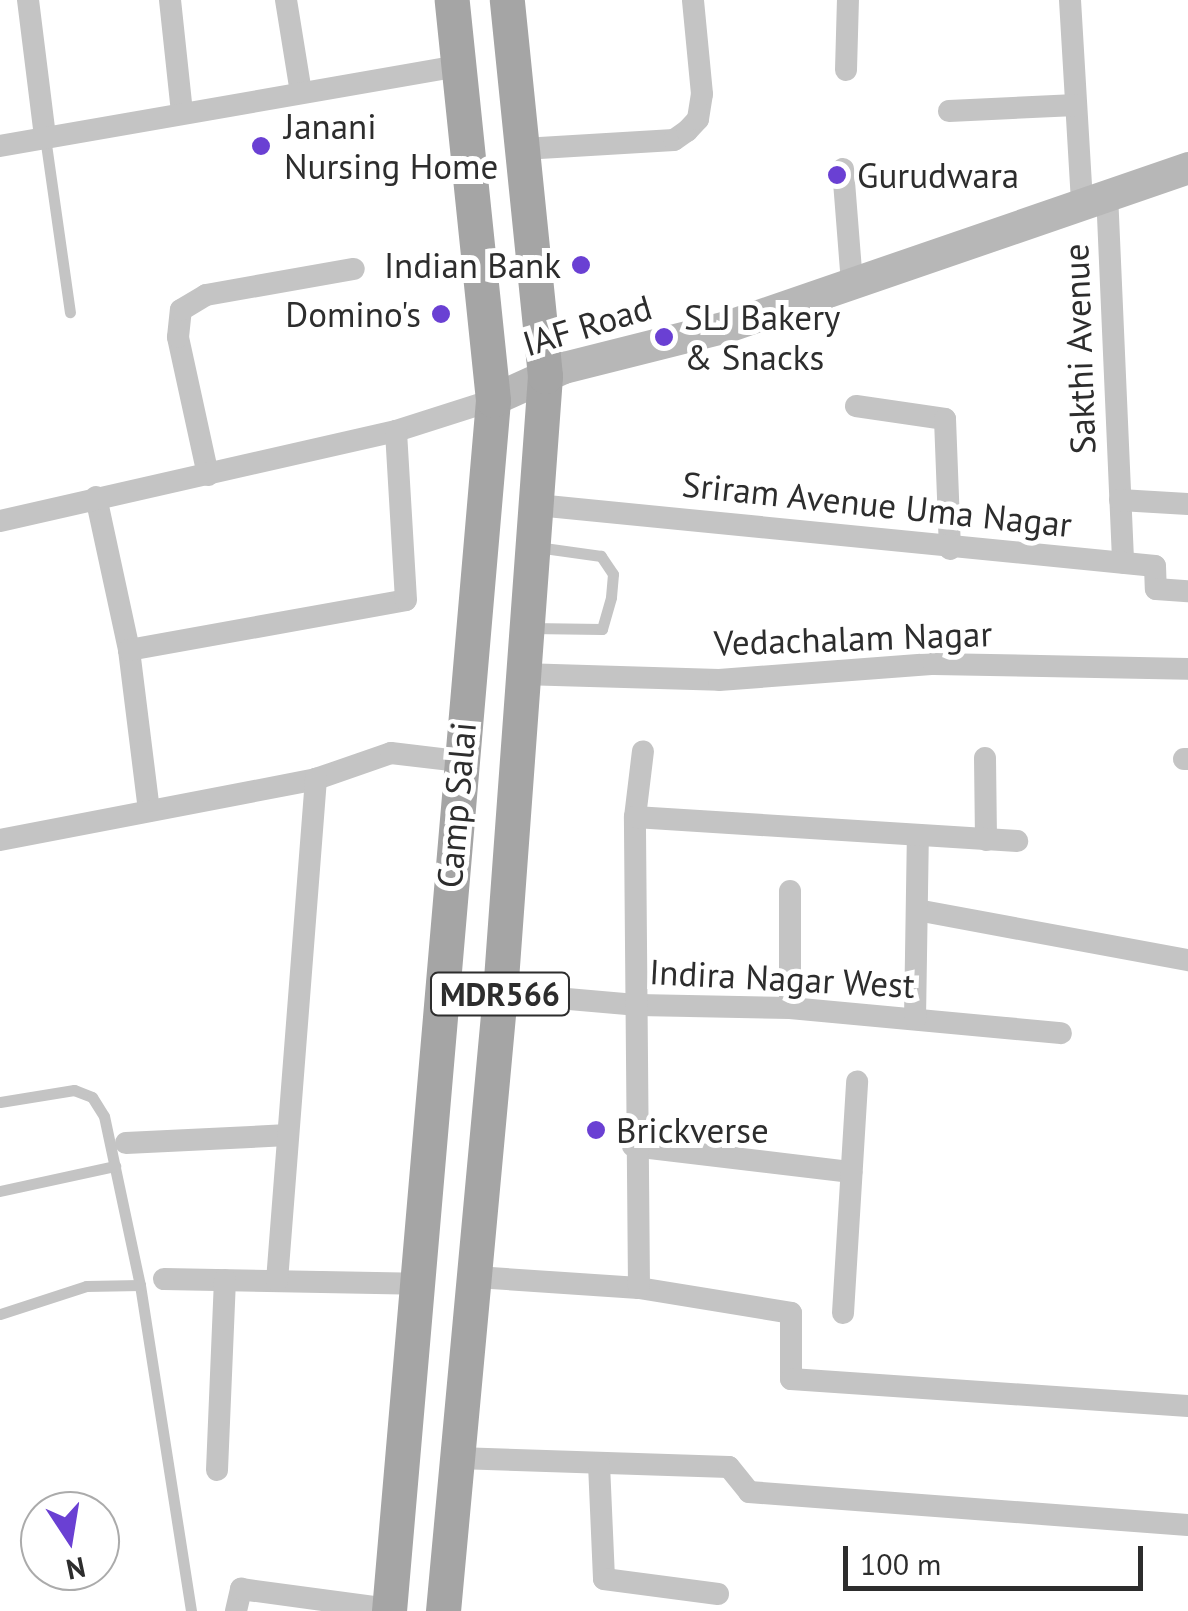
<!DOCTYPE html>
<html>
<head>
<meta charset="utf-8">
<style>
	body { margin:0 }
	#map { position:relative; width:1188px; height:1611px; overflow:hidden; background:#fff; font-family:"PT Sans",sans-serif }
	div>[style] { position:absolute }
	.lane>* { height:11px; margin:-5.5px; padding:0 5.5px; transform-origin:5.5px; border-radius:5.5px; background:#c4c4c4 }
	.street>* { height:22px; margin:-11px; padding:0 11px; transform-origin:11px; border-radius:11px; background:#c4c4c4 }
	.secondary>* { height:32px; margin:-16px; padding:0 16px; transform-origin:16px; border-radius:16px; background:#b7b7b7 }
	.primary>* { height:35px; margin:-17.5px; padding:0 17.5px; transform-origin:17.5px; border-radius:17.5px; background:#a5a5a5 }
	.dots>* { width:28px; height:28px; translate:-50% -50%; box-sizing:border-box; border:5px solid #fff; border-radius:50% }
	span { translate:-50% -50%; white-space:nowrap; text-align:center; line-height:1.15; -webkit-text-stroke:10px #fff; paint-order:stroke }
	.shield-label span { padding:2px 8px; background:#fff; border:2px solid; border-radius:8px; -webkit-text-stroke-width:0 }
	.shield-label { font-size:32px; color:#2d2d2d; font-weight:700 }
	.poi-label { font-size:35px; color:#2d2d2d }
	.left { translate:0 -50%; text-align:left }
	.right { translate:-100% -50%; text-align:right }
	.street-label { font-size:35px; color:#2d2d2d }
	.north { position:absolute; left:20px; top:1491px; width:100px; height:100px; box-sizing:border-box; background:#fff; border:2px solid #ababab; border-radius:50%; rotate:168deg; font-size:28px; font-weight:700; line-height:40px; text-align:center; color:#2d2d2d }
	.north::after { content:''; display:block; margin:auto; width:35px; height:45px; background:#6a40d3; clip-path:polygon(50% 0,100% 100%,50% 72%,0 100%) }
	.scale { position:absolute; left:843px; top:1546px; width:300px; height:45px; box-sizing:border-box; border:5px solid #2d2d2d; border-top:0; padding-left:12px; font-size:30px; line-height:35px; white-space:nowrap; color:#2d2d2d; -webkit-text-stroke:8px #fff; paint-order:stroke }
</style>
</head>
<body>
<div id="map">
	<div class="lane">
		<div style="left:45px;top:137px;width:177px;rotate:81.9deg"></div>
		<div style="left:530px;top:628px;width:72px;rotate:0.8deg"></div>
		<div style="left:602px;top:629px;width:33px;rotate:-74deg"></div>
		<div style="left:611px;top:597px;width:23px;rotate:-85deg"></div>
		<div style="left:613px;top:574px;width:22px;rotate:-124deg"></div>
		<div style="left:601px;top:556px;width:65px;rotate:-172deg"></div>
		<div style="left:0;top:1102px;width:75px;rotate:-9.2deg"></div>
		<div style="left:74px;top:1090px;width:19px;rotate:21deg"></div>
		<div style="left:92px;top:1097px;width:22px;rotate:58deg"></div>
		<div style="left:104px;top:1116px;width:173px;rotate:78deg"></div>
		<div style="left:140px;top:1285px;width:330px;rotate:81.1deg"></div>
		<div style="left:0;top:1191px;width:118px;rotate:-12.3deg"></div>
		<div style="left:0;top:1314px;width:90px;rotate:-18deg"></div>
		<div style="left:86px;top:1286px;width:54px;rotate:-1.1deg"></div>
	</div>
	<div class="street">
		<div style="left:28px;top:0;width:138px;rotate:82.9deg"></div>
		<div style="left:170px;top:0;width:114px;rotate:83.9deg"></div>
		<div style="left:286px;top:0;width:94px;rotate:80.8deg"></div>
		<div style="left:1070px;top:0;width:200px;rotate:86.6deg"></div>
		<div style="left:846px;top:70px;width:70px;rotate:-88.4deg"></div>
		<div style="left:949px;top:111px;width:127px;rotate:-2.7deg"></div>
		<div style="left:0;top:146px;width:466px;rotate:-9.9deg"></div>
		<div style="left:523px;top:149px;width:151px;rotate:-3.4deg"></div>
		<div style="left:674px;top:140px;width:16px;rotate:-35deg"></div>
		<div style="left:687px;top:131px;width:16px;rotate:-47deg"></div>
		<div style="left:698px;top:119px;width:25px;rotate:-81deg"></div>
		<div style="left:702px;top:94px;width:94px;rotate:-95.5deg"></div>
		<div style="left:843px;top:169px;width:114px;rotate:85.5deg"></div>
		<div style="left:1107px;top:193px;width:370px;rotate:87.5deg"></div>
		<div style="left:856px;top:406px;width:90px;rotate:8.3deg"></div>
		<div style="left:945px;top:419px;width:130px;rotate:87.8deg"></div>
		<div style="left:208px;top:475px;width:141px;rotate:-102.3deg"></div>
		<div style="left:178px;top:337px;width:27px;rotate:-84deg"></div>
		<div style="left:181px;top:310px;width:29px;rotate:-31deg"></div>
		<div style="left:206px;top:295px;width:150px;rotate:-10deg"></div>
		<div style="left:96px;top:497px;width:157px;rotate:77.8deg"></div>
		<div style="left:129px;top:650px;width:162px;rotate:82.9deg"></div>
		<div style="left:1120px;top:500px;width:68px;rotate:3.4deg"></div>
		<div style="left:537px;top:505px;width:621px;rotate:5.64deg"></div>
		<div style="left:1155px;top:566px;width:23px;rotate:88deg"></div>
		<div style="left:1156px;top:589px;width:32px;rotate:4deg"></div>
		<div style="left:0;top:521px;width:406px;rotate:-12.8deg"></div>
		<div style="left:396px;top:431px;width:102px;rotate:-17.7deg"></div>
		<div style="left:129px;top:650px;width:281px;rotate:-10.2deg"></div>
		<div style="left:406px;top:600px;width:169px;rotate:-93.4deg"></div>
		<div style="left:521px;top:674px;width:198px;rotate:1.7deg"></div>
		<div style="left:719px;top:680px;width:216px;rotate:-4.3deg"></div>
		<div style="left:934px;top:664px;width:254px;rotate:1.1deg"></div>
		<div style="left:985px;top:758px;width:82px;rotate:89.3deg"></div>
		<div style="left:1184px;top:759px;width:4px"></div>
		<div style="left:635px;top:817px;width:66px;rotate:-83.1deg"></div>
		<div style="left:0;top:840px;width:322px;rotate:-10.9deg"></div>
		<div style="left:316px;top:779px;width:79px;rotate:-19.1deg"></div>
		<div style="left:391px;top:753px;width:67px;rotate:6.8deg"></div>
		<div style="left:790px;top:891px;width:117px;rotate:90deg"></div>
		<div style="left:917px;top:910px;width:276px;rotate:10.5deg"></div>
		<div style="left:500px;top:993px;width:139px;rotate:5deg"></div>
		<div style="left:638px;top:1005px;width:152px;rotate:1.1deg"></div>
		<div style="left:790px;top:1008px;width:272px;rotate:5.3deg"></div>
		<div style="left:915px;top:1019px;width:181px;rotate:-89.1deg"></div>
		<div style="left:126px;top:1143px;width:162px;rotate:-2.8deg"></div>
		<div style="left:633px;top:1146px;width:220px;rotate:6.8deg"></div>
		<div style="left:476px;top:1277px;width:163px;rotate:3.9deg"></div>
		<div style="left:639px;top:1288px;width:154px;rotate:9.3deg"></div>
		<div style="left:791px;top:1313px;width:66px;rotate:90deg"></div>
		<div style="left:791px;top:1379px;width:398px;rotate:3.9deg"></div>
		<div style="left:164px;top:1279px;width:252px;rotate:1.1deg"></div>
		<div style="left:277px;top:1281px;width:504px;rotate:-85.56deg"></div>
		<div style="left:639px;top:1288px;width:471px;rotate:-90.5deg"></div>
		<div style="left:635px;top:817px;width:383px;rotate:3.6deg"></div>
		<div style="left:843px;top:1313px;width:232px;rotate:-86.5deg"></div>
		<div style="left:457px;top:1458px;width:272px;rotate:1.9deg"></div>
		<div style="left:729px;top:1467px;width:32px;rotate:51deg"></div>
		<div style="left:749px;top:1492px;width:440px;rotate:4.3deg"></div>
		<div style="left:599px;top:1464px;width:115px;rotate:87.5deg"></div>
		<div style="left:604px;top:1579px;width:115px;rotate:7.5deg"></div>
		<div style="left:217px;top:1470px;width:190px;rotate:-87.6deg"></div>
		<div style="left:236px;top:1611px;width:23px;rotate:-77deg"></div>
		<div style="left:241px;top:1589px;width:149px;rotate:7.7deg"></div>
	</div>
	<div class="secondary">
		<div style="left:493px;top:400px;width:78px;rotate:-24.3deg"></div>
		<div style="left:564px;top:368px;width:168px;rotate:-14.1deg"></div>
		<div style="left:727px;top:327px;width:488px;rotate:-19deg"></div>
	</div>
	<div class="primary">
		<div style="left:389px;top:1611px;width:1215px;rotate:-85.09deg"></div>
		<div style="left:493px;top:400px;width:402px;rotate:-95.9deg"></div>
		<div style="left:443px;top:1611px;width:621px;rotate:-84.73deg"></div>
		<div style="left:500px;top:993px;width:619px;rotate:-85.83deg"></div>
		<div style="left:545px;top:376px;width:378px;rotate:-95.8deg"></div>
	</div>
	<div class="dots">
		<div style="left:261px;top:146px;background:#6a40d3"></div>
		<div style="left:837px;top:175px;background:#6a40d3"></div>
		<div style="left:581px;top:265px;background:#6a40d3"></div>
		<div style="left:441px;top:314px;background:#6a40d3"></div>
		<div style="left:664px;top:337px;background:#6a40d3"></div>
		<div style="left:596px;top:1130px;background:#6a40d3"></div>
	</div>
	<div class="shield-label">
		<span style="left:500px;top:994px">MDR566</span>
	</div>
	<div class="poi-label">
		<span class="left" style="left:284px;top:146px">Janani<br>Nursing Home</span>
		<span class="left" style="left:857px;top:175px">Gurudwara</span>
		<span class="right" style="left:561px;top:265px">Indian Bank</span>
		<span class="right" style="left:421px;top:314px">Domino's</span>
		<span class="left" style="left:684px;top:337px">SLJ Bakery<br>&amp; Snacks</span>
		<span class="left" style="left:616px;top:1130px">Brickverse</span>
	</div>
	<div class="street-label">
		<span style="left:587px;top:325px;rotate:-17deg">IAF Road</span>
		<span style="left:1079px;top:349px;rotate:-92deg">Sakthi Avenue</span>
		<span style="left:877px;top:504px;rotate:6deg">Sriram Avenue Uma Nagar</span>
		<span style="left:853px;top:638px;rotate:-2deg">Vedachalam Nagar</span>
		<span style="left:456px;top:805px;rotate:-85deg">Camp Salai</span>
		<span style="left:782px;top:978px;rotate:3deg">Indira Nagar West</span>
	</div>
	<div class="north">N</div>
	<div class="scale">100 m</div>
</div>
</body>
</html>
